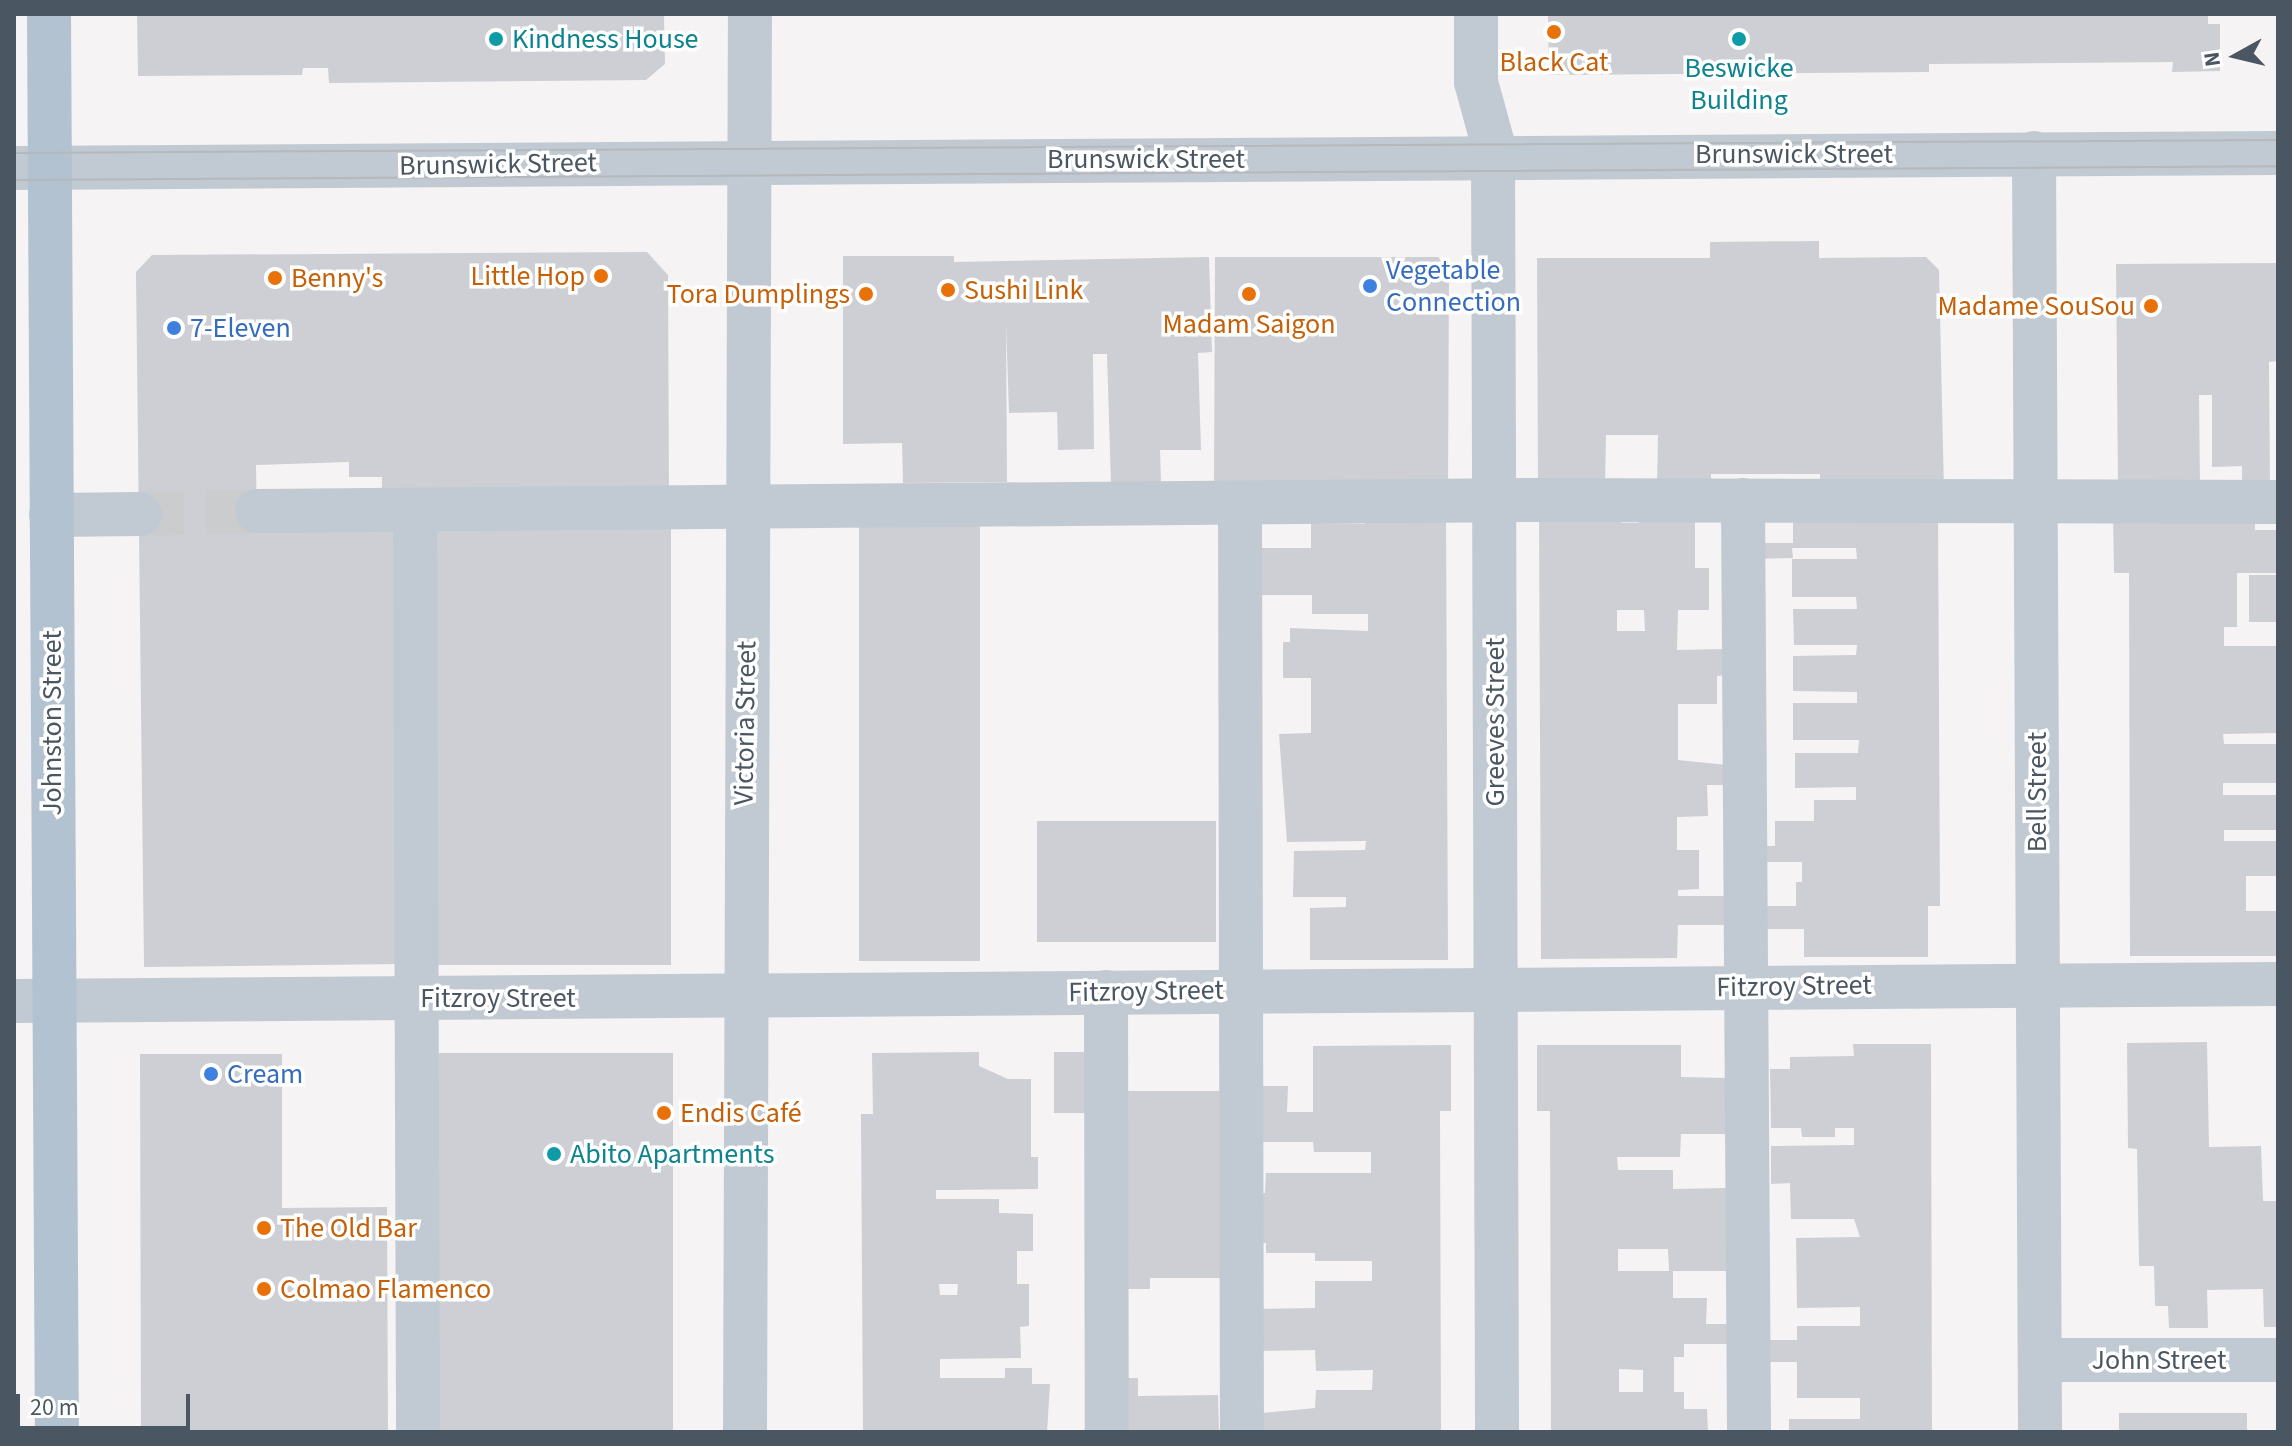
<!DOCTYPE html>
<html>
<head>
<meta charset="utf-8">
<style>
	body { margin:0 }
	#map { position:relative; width:2292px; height:1446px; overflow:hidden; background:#f5f3f3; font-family:"Source Sans 3",sans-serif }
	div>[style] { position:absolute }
	.building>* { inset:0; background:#cdcfd5; transform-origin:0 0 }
	.minor-tunnel>* { height:44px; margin-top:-22px; transform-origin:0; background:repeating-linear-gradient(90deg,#caccce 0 44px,transparent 0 66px) }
	.minor>* { height:44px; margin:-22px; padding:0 22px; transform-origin:22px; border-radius:22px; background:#c1cad2 }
	.major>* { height:44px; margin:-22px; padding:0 22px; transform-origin:22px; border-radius:22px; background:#b3c2d1 }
	.tram>* { height:2px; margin:-1px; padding:0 1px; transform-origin:1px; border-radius:1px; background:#b5b8bd }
	.dots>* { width:22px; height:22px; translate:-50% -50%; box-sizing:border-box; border:4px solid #fff; border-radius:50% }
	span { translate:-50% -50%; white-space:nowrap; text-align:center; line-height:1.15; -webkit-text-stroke:7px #fff; paint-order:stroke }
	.culture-label { font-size:28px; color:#0d838f }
	.left { translate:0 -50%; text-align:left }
	.food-label { font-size:28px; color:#c56008 }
	.right { translate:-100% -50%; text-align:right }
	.street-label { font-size:28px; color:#4a5661 }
	.shop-label { font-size:28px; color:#366cbe }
	.frame { position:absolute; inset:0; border:16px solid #4a5661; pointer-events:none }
	.north { position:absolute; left:2196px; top:16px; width:80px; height:80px; -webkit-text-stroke:6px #fff; paint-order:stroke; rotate:262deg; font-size:22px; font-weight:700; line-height:32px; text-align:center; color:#4a5661 }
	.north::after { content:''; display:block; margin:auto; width:28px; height:36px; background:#4a5661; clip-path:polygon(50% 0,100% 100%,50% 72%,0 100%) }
	.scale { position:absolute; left:16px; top:1394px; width:174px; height:36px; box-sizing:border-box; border:4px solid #4a5661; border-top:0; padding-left:10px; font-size:24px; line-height:28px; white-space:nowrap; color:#4a5661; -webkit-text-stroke:6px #fff; paint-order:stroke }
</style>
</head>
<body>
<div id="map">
	<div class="building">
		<div style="clip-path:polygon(137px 14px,664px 14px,665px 64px,646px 80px,329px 83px,328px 68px,303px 68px,302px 75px,138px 76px)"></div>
		<div style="clip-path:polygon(1548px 14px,2208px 14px,2208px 24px,2220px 24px,2220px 71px,2172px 72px,2173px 62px,1929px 64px,1929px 72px,1549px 75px)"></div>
		<div style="clip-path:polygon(1819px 241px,1819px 258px,1926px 257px,1939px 270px,1944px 492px,1820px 488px,1820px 474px,1711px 474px,1711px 487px,1657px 488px,1658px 435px,1606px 435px,1605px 487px,1538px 488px,1537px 258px,1710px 258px,1710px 242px)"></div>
		<div style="clip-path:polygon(647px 252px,668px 275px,669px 497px,382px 498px,382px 477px,349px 477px,349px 462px,256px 465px,257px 527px,395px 527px,399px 964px,144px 967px,136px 272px,152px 255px)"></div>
		<div style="clip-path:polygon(843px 256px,954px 256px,954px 262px,1209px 257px,1212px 352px,1198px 353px,1201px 450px,1160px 450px,1161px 483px,1111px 484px,1107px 354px,1093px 354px,1094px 449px,1058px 450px,1057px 412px,1009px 413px,1006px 323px,1007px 482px,903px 483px,902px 443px,843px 444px)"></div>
		<div style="clip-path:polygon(1215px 257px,1438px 257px,1449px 269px,1448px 489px,1214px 488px)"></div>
		<div style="clip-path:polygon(2278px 263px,2278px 361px,2269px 362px,2270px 487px,2242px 487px,2242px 466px,2212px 467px,2212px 395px,2199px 395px,2200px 486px,2118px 485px,2116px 264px)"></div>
		<div style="clip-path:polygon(2113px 510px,2255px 510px,2255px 530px,2278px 530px,2278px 573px,2237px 573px,2237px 627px,2224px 627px,2224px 646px,2278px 646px,2278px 733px,2223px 734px,2224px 744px,2278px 744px,2278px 783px,2223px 783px,2223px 795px,2278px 795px,2278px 830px,2224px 830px,2224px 841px,2278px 841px,2278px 876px,2246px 876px,2246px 911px,2278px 911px,2278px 956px,2130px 956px,2129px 573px,2114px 573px)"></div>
		<div style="clip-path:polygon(evenodd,1695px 511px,1695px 568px,1709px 568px,1709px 610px,1678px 610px,1677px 650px,1726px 649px,1726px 675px,1717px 676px,1717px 704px,1678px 704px,1678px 760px,1727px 765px,1727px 785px,1707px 785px,1708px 816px,1677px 817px,1677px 850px,1699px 850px,1699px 889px,1678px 890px,1678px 896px,1726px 896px,1727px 925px,1678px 925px,1677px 958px,1541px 959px,1539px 512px,1621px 512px,1621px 523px,1639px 523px,1638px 512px,1695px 511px,1617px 610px,1644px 610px,1645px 631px,1617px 631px,1617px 610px)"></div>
		<div style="clip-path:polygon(1446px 512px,1448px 960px,1310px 960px,1310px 908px,1346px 907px,1346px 897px,1293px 897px,1294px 851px,1365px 850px,1366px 841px,1287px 842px,1279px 734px,1311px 733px,1311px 678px,1283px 678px,1283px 642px,1290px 642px,1290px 628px,1368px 631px,1368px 614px,1312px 614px,1312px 595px,1254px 595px,1254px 548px,1311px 548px,1311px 523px,1365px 524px,1366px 513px)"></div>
		<div style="clip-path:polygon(1793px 515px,1938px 515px,1940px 906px,1928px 906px,1928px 957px,1804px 957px,1804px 929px,1753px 929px,1753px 906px,1796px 906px,1796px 882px,1802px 882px,1802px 862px,1754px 862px,1754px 846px,1775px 846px,1775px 821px,1814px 821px,1814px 800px,1856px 800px,1856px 787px,1795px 788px,1795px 753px,1858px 753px,1859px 740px,1793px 740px,1793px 703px,1857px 703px,1857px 692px,1793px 691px,1793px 656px,1856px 655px,1857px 645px,1794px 645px,1793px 609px,1857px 609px,1856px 597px,1792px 597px,1792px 559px,1857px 559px,1856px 548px,1792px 548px,1793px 558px,1752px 559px,1751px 543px,1793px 543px)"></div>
		<div style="left:980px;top:522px;width:439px;height:121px;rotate:90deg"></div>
		<div style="left:433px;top:529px;width:238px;height:436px"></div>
		<div style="left:2249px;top:575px;width:29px;height:47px"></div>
		<div style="left:1216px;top:821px;width:121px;height:179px;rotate:90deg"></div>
		<div style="clip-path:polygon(2207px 1042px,2209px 1147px,2261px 1146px,2263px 1201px,2278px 1201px,2278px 1327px,2264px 1327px,2263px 1289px,2207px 1290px,2208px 1328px,2169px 1328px,2168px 1306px,2155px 1306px,2154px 1266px,2139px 1266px,2137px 1149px,2128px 1148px,2127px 1043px)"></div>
		<div style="clip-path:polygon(1853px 1044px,1931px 1044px,1932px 1432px,1789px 1432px,1789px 1419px,1860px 1419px,1860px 1398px,1797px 1398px,1797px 1362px,1766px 1362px,1765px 1340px,1797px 1340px,1797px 1326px,1860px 1326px,1860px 1307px,1797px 1308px,1796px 1238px,1860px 1237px,1854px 1219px,1791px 1219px,1790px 1183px,1771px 1184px,1771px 1146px,1854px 1145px,1854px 1128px,1835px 1128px,1835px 1137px,1802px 1137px,1801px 1128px,1771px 1128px,1770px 1069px,1790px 1069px,1790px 1057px,1854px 1056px)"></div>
		<div style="clip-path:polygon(1451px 1045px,1451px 1111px,1440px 1111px,1441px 1432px,1252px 1432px,1252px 1414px,1315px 1408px,1316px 1390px,1372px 1390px,1373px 1370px,1316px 1371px,1315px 1350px,1252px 1351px,1252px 1309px,1315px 1308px,1315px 1281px,1372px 1281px,1372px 1261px,1315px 1261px,1315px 1253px,1266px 1253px,1266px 1243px,1252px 1243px,1252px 1194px,1265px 1193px,1266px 1173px,1371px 1173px,1371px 1152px,1314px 1152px,1313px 1142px,1251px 1142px,1251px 1086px,1288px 1086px,1287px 1112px,1313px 1112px,1313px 1046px)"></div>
		<div style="clip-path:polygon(evenodd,1537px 1045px,1681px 1045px,1681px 1077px,1727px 1078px,1727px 1134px,1681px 1134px,1680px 1157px,1617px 1157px,1618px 1170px,1673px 1170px,1673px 1189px,1727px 1188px,1727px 1271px,1673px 1271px,1673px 1298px,1707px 1298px,1706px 1324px,1728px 1324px,1728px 1344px,1684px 1344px,1684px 1357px,1674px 1357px,1674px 1392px,1684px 1392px,1684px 1409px,1707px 1409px,1708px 1432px,1551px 1432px,1550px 1111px,1537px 1111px,1537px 1045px,1618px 1249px,1668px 1249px,1669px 1271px,1618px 1271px,1618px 1249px,1537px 1045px,1619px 1369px,1643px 1370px,1643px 1392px,1619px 1392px,1619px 1369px)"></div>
		<div style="clip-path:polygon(evenodd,979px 1052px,979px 1066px,1008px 1079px,1031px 1079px,1031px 1157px,1038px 1157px,1038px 1189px,936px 1190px,936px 1199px,999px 1199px,999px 1213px,1033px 1214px,1033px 1251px,1017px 1251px,1017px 1284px,1029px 1284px,1029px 1326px,1020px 1327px,1021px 1358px,940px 1359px,940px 1378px,1005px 1378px,1005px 1368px,1032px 1368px,1032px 1384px,1050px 1384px,1047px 1432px,863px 1432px,861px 1114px,873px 1114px,872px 1053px,979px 1052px,939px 1284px,958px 1284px,957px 1295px,940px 1295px,939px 1284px)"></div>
		<div style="left:1054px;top:1052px;width:33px;height:61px"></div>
		<div style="left:434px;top:1053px;width:239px;height:379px"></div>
		<div style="clip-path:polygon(140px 1054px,282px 1054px,282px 1208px,387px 1207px,388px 1432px,141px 1432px)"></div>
		<div style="clip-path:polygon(1110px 1091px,1229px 1091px,1229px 1278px,1150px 1278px,1150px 1289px,1110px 1289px)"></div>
		<div style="clip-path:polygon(1111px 1378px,1138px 1378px,1138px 1396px,1218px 1395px,1219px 1432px,1111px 1432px)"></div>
		<div style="left:2119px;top:1413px;width:128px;height:19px"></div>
	</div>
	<div class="minor-tunnel">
		<div style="left:140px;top:514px;width:117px;rotate:-1.5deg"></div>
	</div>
	<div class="minor">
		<div style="left:1476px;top:14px;width:68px;rotate:90deg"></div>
		<div style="left:1476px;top:82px;width:64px;rotate:74.7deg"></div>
		<div style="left:1493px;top:144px;width:1288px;rotate:89.82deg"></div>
		<div style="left:2034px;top:153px;width:1279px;rotate:89.73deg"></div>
		<div style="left:14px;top:168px;width:2264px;rotate:-0.38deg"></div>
		<div style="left:1743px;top:500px;width:932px;rotate:89.63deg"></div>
		<div style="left:1240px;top:503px;width:929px;rotate:89.88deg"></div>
		<div style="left:415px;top:510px;width:922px;rotate:89.81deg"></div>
		<div style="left:257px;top:511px;width:1273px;rotate:-0.5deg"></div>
		<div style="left:1530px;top:500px;width:748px;rotate:0.15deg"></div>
		<div style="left:51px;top:515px;width:89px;rotate:-0.6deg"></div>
		<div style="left:1106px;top:992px;width:440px;rotate:89.9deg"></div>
		<div style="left:14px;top:1001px;width:2264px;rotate:-0.43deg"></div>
		<div style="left:2040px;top:1360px;width:238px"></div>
		<div style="left:745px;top:1432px;width:1418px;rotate:-89.8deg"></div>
	</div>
	<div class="major">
		<div style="left:49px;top:14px;width:1418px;rotate:89.68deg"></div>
	</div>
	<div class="tram">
		<div style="left:14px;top:153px;width:2264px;rotate:-0.33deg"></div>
		<div style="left:14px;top:180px;width:2264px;rotate:-0.35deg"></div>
	</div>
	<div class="dots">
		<div style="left:1554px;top:32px;background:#e8710a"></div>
		<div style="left:496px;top:39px;background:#0f9aa8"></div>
		<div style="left:1739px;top:39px;background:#0f9aa8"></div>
		<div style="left:601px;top:276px;background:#e8710a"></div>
		<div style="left:275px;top:278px;background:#e8710a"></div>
		<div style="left:1370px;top:286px;background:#3f7fe0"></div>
		<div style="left:948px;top:290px;background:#e8710a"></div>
		<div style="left:866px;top:294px;background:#e8710a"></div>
		<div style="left:1249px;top:294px;background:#e8710a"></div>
		<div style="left:2151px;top:306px;background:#e8710a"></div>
		<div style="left:174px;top:328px;background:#3f7fe0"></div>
		<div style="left:211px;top:1074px;background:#3f7fe0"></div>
		<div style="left:664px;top:1113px;background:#e8710a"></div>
		<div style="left:554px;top:1154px;background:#0f9aa8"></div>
		<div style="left:264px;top:1228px;background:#e8710a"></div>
		<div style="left:264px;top:1289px;background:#e8710a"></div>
	</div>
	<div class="culture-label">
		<span class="left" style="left:512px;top:39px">Kindness House</span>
		<span style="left:1739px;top:84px">Beswicke<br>Building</span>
		<span class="left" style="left:570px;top:1154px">Abito Apartments</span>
	</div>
	<div class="food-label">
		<span style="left:1554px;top:62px">Black Cat</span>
		<span class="right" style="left:585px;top:276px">Little Hop</span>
		<span class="left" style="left:291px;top:278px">Benny's</span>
		<span class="left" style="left:964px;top:290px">Sushi Link</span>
		<span class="right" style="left:850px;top:294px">Tora Dumplings</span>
		<span class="right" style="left:2135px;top:306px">Madame SouSou</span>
		<span style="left:1249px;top:324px">Madam Saigon</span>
		<span class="left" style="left:680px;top:1113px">Endis Café</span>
		<span class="left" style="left:280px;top:1228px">The Old Bar</span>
		<span class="left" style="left:280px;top:1289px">Colmao Flamenco</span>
	</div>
	<div class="street-label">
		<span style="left:1794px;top:154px">Brunswick Street</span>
		<span style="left:1146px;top:159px">Brunswick Street</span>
		<span style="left:498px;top:164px;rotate:-1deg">Brunswick Street</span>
		<span style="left:1495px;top:722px;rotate:-90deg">Greeves Street</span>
		<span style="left:52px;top:723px;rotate:-90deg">Johnston Street</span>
		<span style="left:745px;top:723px;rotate:-89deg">Victoria Street</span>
		<span style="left:2037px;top:792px;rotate:-90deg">Bell Street</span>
		<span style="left:1794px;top:986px;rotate:-1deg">Fitzroy Street</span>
		<span style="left:1146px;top:991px;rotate:-1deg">Fitzroy Street</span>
		<span style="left:498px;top:998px">Fitzroy Street</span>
		<span style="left:2159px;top:1360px">John Street</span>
	</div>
	<div class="shop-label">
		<span class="left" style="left:1386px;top:286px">Vegetable<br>Connection</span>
		<span class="left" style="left:190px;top:328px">7-Eleven</span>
		<span class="left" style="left:227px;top:1074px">Cream</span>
	</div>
	<div class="frame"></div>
	<div class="north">N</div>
	<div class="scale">20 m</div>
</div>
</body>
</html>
